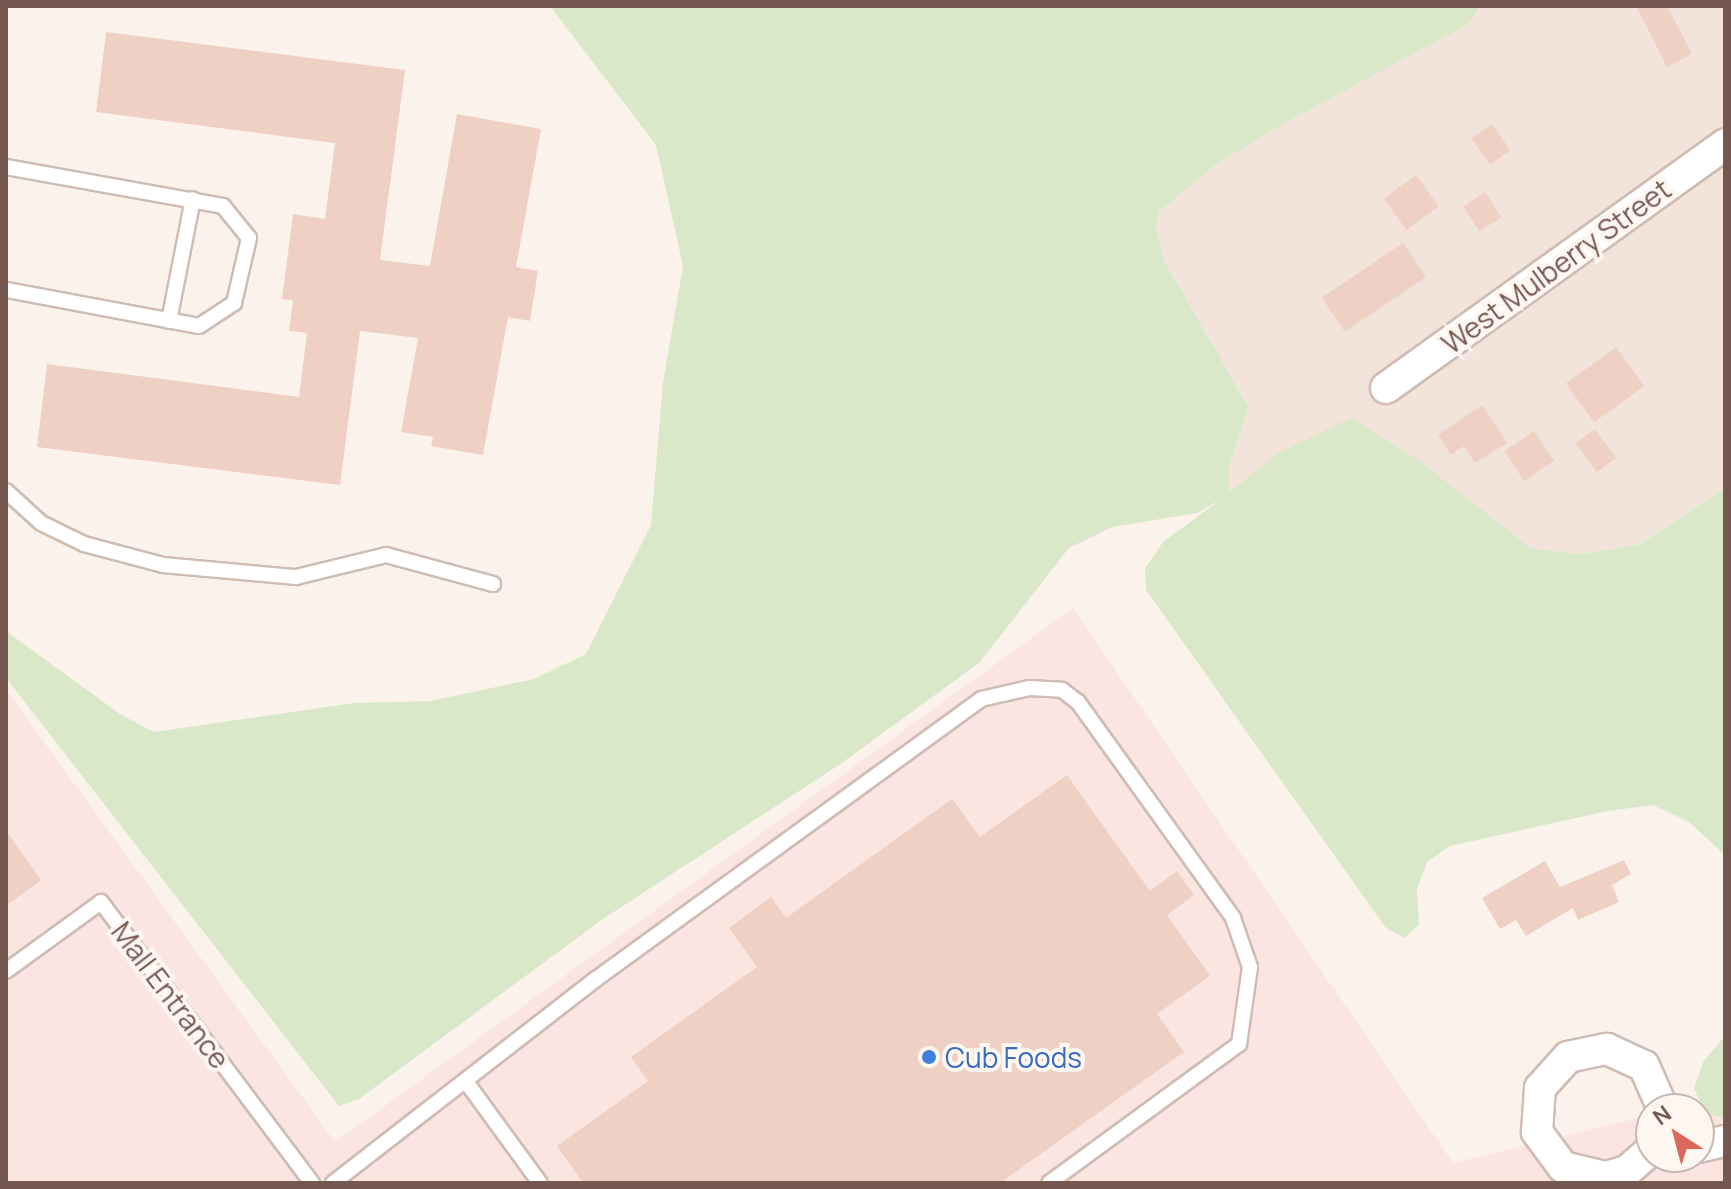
<!DOCTYPE html>
<html>
<head>
<meta charset="utf-8">
<style>
	body { margin:0 }
	#map { position:relative; width:1731px; height:1189px; overflow:hidden; background:#fbf3eb; font-family:Manrope,sans-serif }
	div>[style] { position:absolute }
	.residential>* { inset:0; background:#f2e4da }
	.commercial>* { inset:0; background:#fae5e0 }
	.green>* { inset:0; background:#dae8ca }
	.building>* { inset:0; background:#efd0c4; transform-origin:0 0 }
	.roads { filter:drop-shadow(2px 0 #cfbcb3) drop-shadow(-2px 0 #cfbcb3) drop-shadow(0 2px #cfbcb3) drop-shadow(0 -2px #cfbcb3) }
	.lane>* { height:14px; margin:-7px; padding:0 7px; transform-origin:7px; border-radius:7px; background:#fff }
	.street>* { height:30px; margin:-15px; padding:0 15px; transform-origin:15px; border-radius:15px; background:#fff }
	.dots>* { width:22px; height:22px; translate:-50% -50%; box-sizing:border-box; border:4px solid #fef7f1; border-radius:50% }
	span { translate:-50% -50%; white-space:nowrap; text-align:center; line-height:1.15; -webkit-text-stroke:8px #fef7f1; paint-order:stroke }
	.street-label { font-size:28px; color:#75584f }
	.shop-label { font-size:28px; color:#366cbe }
	.left { translate:0 -50%; text-align:left }
	.frame { position:absolute; inset:0; border:8px solid #75584f; pointer-events:none }
	.north { position:absolute; left:1635px; top:1093px; width:80px; height:80px; box-sizing:border-box; background:#fef7f1; border:2px solid #c7b7b0; border-radius:50%; rotate:324deg; font-size:22px; font-weight:700; line-height:32px; text-align:center; color:#75584f }
	.north::after { content:''; display:block; margin:auto; width:28px; height:36px; background:#db685a; clip-path:polygon(50% 0,100% 100%,50% 72%,0 100%) }
</style>
</head>
<body>
<div id="map">
	<div class="residential">
		<div style="clip-path:polygon(1480px 6px,1725px 6px,1725px 488px,1640px 544px,1582px 554px,1529px 548px,1419px 460px,1276px 454px,1229px 494px,1229px 468px,1249px 408px,1164px 260px,1156px 229px,1159px 212px,1217px 164px,1285px 123px,1467px 25px)"></div>
	</div>
	<div class="commercial">
		<div style="clip-path:polygon(1073px 608px,1453px 1163px,1651px 1115px,1651px 1157px,1699px 1157px,1699px 1109px,1676px 1109px,1725px 1097px,1725px 1183px,6px 1183px,6px 690px,335px 1142px)"></div>
	</div>
	<div class="green">
		<div style="clip-path:polygon(550px 6px,1480px 6px,1467px 25px,1285px 123px,1217px 164px,1159px 212px,1156px 229px,1164px 260px,1249px 408px,1229px 468px,1229px 493px,1276px 454px,1351px 418px,1419px 460px,1530px 548px,1582px 554px,1640px 544px,1725px 488px,1725px 855px,1689px 822px,1653px 805px,1608px 811px,1450px 846px,1427px 862px,1417px 889px,1419px 925px,1404px 938px,1385px 927px,1146px 590px,1145px 568px,1163px 542px,1220px 500px,1197px 513px,1112px 527px,1069px 548px,979px 663px,839px 765px,603px 919px,359px 1099px,339px 1106px,6px 678px,6px 631px,120px 714px,154px 732px,354px 703px,430px 701px,534px 679px,586px 654px,651px 525px,663px 382px,683px 266px,656px 145px)"></div>
		<div style="clip-path:polygon(1725px 1036px,1725px 1119px,1705px 1112px,1694px 1089px,1703px 1062px)"></div>
	</div>
	<div class="building">
		<div style="clip-path:polygon(1636px 6px,1667px 6px,1692px 54px,1667px 67px)"></div>
		<div style="clip-path:polygon(106px 32px,405px 70px,380px 260px,430px 266px,457px 114px,541px 129px,516px 267px,538px 271px,530px 321px,508px 317px,483px 455px,431px 446px,433px 437px,401px 432px,418px 338px,360px 331px,340px 485px,37px 447px,47px 364px,299px 397px,307px 333px,289px 331px,293px 300px,282px 299px,293px 214px,325px 219px,335px 143px,96px 112px)"></div>
		<div style="left:1492px;top:124px;width:32px;height:25px;rotate:55deg"></div>
		<div style="left:1416px;top:175px;width:39px;height:40px;rotate:54deg"></div>
		<div style="left:1485px;top:192px;width:30px;height:26px;rotate:57deg"></div>
		<div style="left:1403px;top:243px;width:41px;height:98px;rotate:56deg"></div>
		<div style="left:1616px;top:347px;width:48px;height:62px;rotate:54deg"></div>
		<div style="clip-path:polygon(1482px 405px,1507px 443px,1475px 463px,1464px 446px,1451px 455px,1438px 435px)"></div>
		<div style="left:1595px;top:429px;width:36px;height:24px;rotate:54deg"></div>
		<div style="left:1534px;top:431px;width:36px;height:36px;rotate:56deg"></div>
		<div style="clip-path:polygon(1067px 775px,1150px 891px,1177px 871px,1194px 895px,1167px 915px,1210px 976px,1157px 1014px,1184px 1052px,1000px 1183px,583px 1183px,557px 1146px,648px 1081px,631px 1057px,757px 967px,729px 928px,771px 897px,786px 918px,952px 799px,980px 837px)"></div>
		<div style="clip-path:polygon(6px 831px,41px 880px,6px 906px)"></div>
		<div style="clip-path:polygon(1624px 860px,1631px 874px,1612px 885px,1619px 902px,1578px 920px,1573px 908px,1526px 936px,1516px 920px,1500px 929px,1482px 898px,1545px 861px,1560px 887px)"></div>
	</div>
	<div class="roads">
		<div class="lane">
			<div style="left:6px;top:167px;width:220px;rotate:10.2deg"></div>
			<div style="left:223px;top:206px;width:41px;rotate:50.9deg"></div>
			<div style="left:249px;top:238px;width:67px;rotate:103deg"></div>
			<div style="left:234px;top:303px;width:42px;rotate:146.7deg"></div>
			<div style="left:199px;top:326px;width:196px;rotate:-169.4deg"></div>
			<div style="left:169px;top:321px;width:124px;rotate:-78.9deg"></div>
			<div style="left:6px;top:491px;width:47px;rotate:42.4deg"></div>
			<div style="left:41px;top:523px;width:48px;rotate:26deg"></div>
			<div style="left:84px;top:544px;width:82px;rotate:14.9deg"></div>
			<div style="left:163px;top:565px;width:134px;rotate:5.2deg"></div>
			<div style="left:296px;top:577px;width:93px;rotate:-13.7deg"></div>
			<div style="left:386px;top:555px;width:111px;rotate:15.2deg"></div>
			<div style="left:6px;top:971px;width:117px;rotate:-36deg"></div>
			<div style="left:101px;top:902px;width:351px;rotate:53.1deg"></div>
			<div style="left:467px;top:1083px;width:124px;rotate:53.9deg"></div>
			<div style="left:333px;top:1183px;width:333px;rotate:-37.8deg"></div>
			<div style="left:596px;top:979px;width:476px;rotate:-36deg"></div>
			<div style="left:981px;top:699px;width:49px;rotate:-12.9deg"></div>
			<div style="left:1029px;top:688px;width:33px;rotate:3deg"></div>
			<div style="left:1062px;top:690px;width:20px;rotate:37deg"></div>
			<div style="left:1078px;top:702px;width:266px;rotate:54.3deg"></div>
			<div style="left:1233px;top:918px;width:52px;rotate:70.9deg"></div>
			<div style="left:1250px;top:967px;width:78px;rotate:98.1deg"></div>
			<div style="left:1239px;top:1044px;width:235px;rotate:143.8deg"></div>
		</div>
		<div class="street">
			<div style="left:1386px;top:388px;width:418px;rotate:-35.7deg"></div>
			<div style="left:1699px;top:1147px;width:27px;rotate:-13deg"></div>
			<div style="left:1651px;top:1150px;width:32px;rotate:139deg"></div>
			<div style="left:1627px;top:1171px;width:22px;rotate:164deg"></div>
			<div style="left:1606px;top:1177px;width:44px;rotate:-166.9deg"></div>
			<div style="left:1563px;top:1167px;width:44px;rotate:-126.6deg"></div>
			<div style="left:1537px;top:1132px;width:44px;rotate:-86.1deg"></div>
			<div style="left:1540px;top:1088px;width:42px;rotate:-47.9deg"></div>
			<div style="left:1568px;top:1057px;width:40px;rotate:-12deg"></div>
			<div style="left:1607px;top:1049px;width:41px;rotate:24.7deg"></div>
			<div style="left:1644px;top:1066px;width:47px;rotate:66.2deg"></div>
		</div>
	</div>
	<div class="dots">
		<div style="left:929px;top:1057px;background:#3f7fe0"></div>
	</div>
	<div class="street-label">
		<span style="left:1556px;top:266px;rotate:-36deg">West Mulberry Street</span>
		<span style="left:171px;top:995px;rotate:53deg">Mall Entrance</span>
	</div>
	<div class="shop-label">
		<span class="left" style="left:945px;top:1057px">Cub Foods</span>
	</div>
	<div class="frame"></div>
	<div class="north">N</div>
</div>
</body>
</html>
